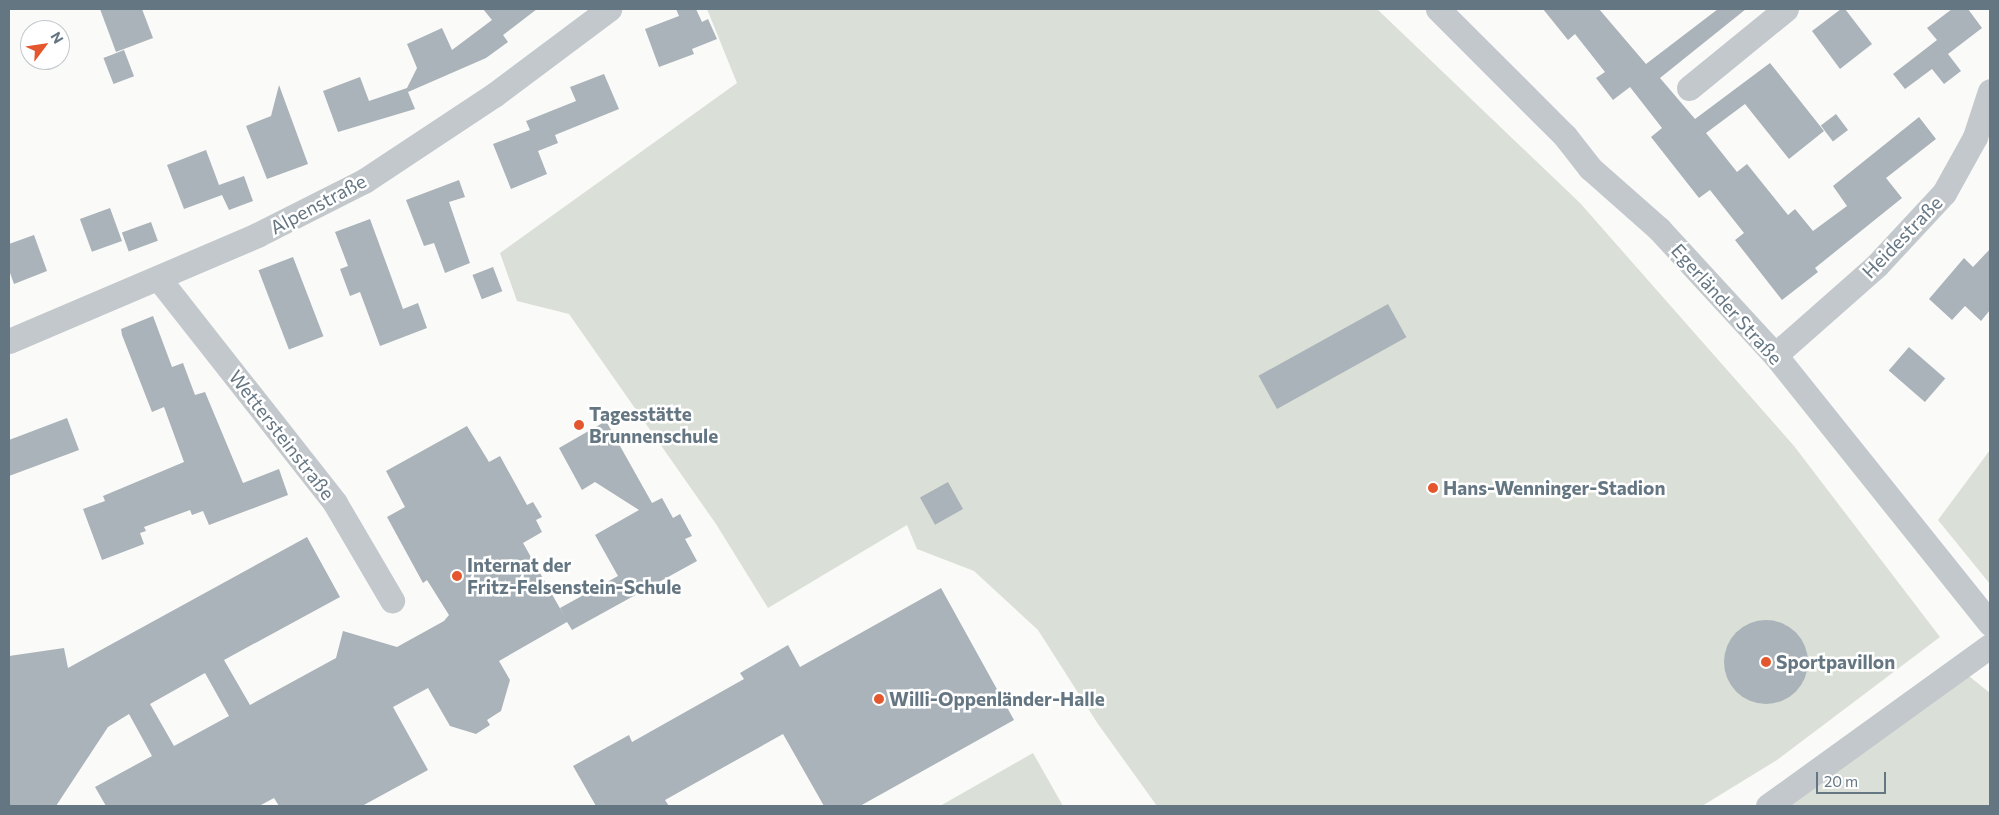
<!DOCTYPE html>
<html>
<head>
<meta charset="utf-8">
<style>
	body { margin:0 }
	#map { position:relative; width:1999px; height:815px; overflow:hidden; background:#fafaf8; font-family:Commissioner,sans-serif }
	div>[style] { position:absolute }
	.green>* { inset:0; background:#dadfd7 }
	.building>* { inset:0; background:#aab3b9; transform-origin:0 0 }
	.round { border-radius:50% }
	.minor>* { height:25px; margin:-12.5px; padding:0 12.5px; transform-origin:12.5px; border-radius:12.5px; background:#c3c8cc }
	.dots>* { width:14px; height:14px; translate:-50% -50%; box-sizing:border-box; border:2px solid #fff; border-radius:50% }
	span { translate:-50% -50%; white-space:nowrap; text-align:center; line-height:1.15; -webkit-text-stroke:5px #fff; paint-order:stroke }
	.street-label { font-size:19px; color:#657683 }
	.poi-label { font-size:19px; color:#657683; font-weight:700 }
	.left { translate:0 -50%; text-align:left }
	.frame { position:absolute; inset:0; border:10px solid #657683; pointer-events:none }
	.north { position:absolute; left:20px; top:20px; width:50px; height:50px; box-sizing:border-box; background:#fff; border:1px solid #c1c8cd; border-radius:50%; rotate:59deg; font-size:14px; font-weight:700; line-height:20px; text-align:center; color:#657683 }
	.north::after { content:''; display:block; margin:auto; width:18px; height:22px; background:#e4572e; clip-path:polygon(50% 0,100% 100%,50% 72%,0 100%) }
	.scale { position:absolute; left:1816px; top:772px; width:70px; height:22px; box-sizing:border-box; border:2px solid #657683; border-top:0; padding-left:6px; font-size:15px; line-height:18px; white-space:nowrap; color:#657683; -webkit-text-stroke:4px #fff; paint-order:stroke }
</style>
</head>
<body>
<div id="map">
	<div class="green">
		<div style="clip-path:polygon(707px 9px,1377px 9px,1580px 203px,1794px 446px,1940px 637px,1777px 760px,1702px 806px,1157px 806px,1098px 724px,1038px 630px,974px 571px,917px 549px,907px 525px,768px 608px,716px 524px,569px 314px,517px 301px,500px 253px,737px 83px)"></div>
		<div style="clip-path:polygon(1990px 450px,1990px 584px,1938px 520px)"></div>
		<div style="clip-path:polygon(1960px 669px,1990px 693px,1990px 806px,1768px 806px)"></div>
		<div style="clip-path:polygon(1033px 753px,1063px 806px,940px 806px)"></div>
	</div>
	<div class="building">
		<div style="clip-path:polygon(100px 9px,142px 9px,153px 38px,116px 52px)"></div>
		<div style="clip-path:polygon(483px 9px,537px 9px,503px 35px,508px 42px,486px 58px,408px 92px,415px 109px,338px 132px,323px 91px,360px 77px,369px 101px,407px 88px,417px 68px,407px 44px,442px 28px,452px 50px,492px 20px)"></div>
		<div style="clip-path:polygon(676px 9px,696px 9px,702px 22px,708px 19px,717px 39px,692px 49px,694px 54px,659px 67px,645px 29px,679px 16px)"></div>
		<div style="clip-path:polygon(1543px 9px,1599px 9px,1646px 64px,1718px 9px,1746px 9px,1660px 78px,1695px 119px,1770px 63px,1824px 131px,1789px 159px,1745px 104px,1706px 133px,1737px 172px,1747px 164px,1788px 215px,1795px 209px,1813px 231px,1847px 206px,1833px 186px,1919px 117px,1936px 139px,1886px 178px,1902px 198px,1815px 268px,1818px 272px,1782px 300px,1735px 240px,1744px 233px,1710px 190px,1699px 198px,1651px 137px,1662px 128px,1630px 87px,1613px 100px,1596px 78px,1605px 72px,1575px 34px,1568px 40px)"></div>
		<div style="clip-path:polygon(1841px 9px,1845px 9px,1872px 44px,1840px 69px,1812px 31px)"></div>
		<div style="clip-path:polygon(1952px 9px,1968px 9px,1982px 28px,1948px 54px,1961px 71px,1944px 84px,1932px 69px,1905px 89px,1893px 74px,1937px 40px,1927px 28px)"></div>
		<div style="left:124px;top:50px;width:28px;height:22px;rotate:69deg"></div>
		<div style="clip-path:polygon(604px 74px,619px 109px,555px 135px,558px 143px,538px 151px,547px 174px,511px 189px,493px 144px,530px 130px,526px 121px,576px 101px,570px 87px)"></div>
		<div style="clip-path:polygon(279px 85px,308px 164px,267px 179px,246px 126px,271px 116px)"></div>
		<div style="left:1836px;top:114px;width:20px;height:19px;rotate:53deg"></div>
		<div style="clip-path:polygon(206px 150px,219px 185px,244px 176px,253px 201px,229px 210px,222px 195px,184px 209px,167px 165px)"></div>
		<div style="clip-path:polygon(459px 180px,465px 197px,449px 202px,470px 263px,445px 273px,434px 243px,424px 246px,406px 200px)"></div>
		<div style="left:110px;top:208px;width:35px;height:32px;rotate:70deg"></div>
		<div style="clip-path:polygon(370px 219px,403px 309px,418px 303px,427px 328px,380px 346px,360px 292px,350px 296px,340px 269px,348px 266px,335px 232px)"></div>
		<div style="left:151px;top:222px;width:20px;height:31px;rotate:70deg"></div>
		<div style="clip-path:polygon(34px 235px,47px 271px,14px 284px,9px 270px,9px 244px)"></div>
		<div style="clip-path:polygon(1990px 249px,1990px 310px,1981px 321px,1965px 306px,1952px 320px,1929px 299px,1964px 258px,1973px 267px)"></div>
		<div style="left:293px;top:257px;width:85px;height:37px;rotate:69deg"></div>
		<div style="left:493px;top:267px;width:26px;height:22px;rotate:69deg"></div>
		<div style="left:1388px;top:304px;width:38px;height:148px;rotate:61deg"></div>
		<div style="clip-path:polygon(153px 316px,172px 367px,183px 363px,195px 395px,205px 392px,243px 483px,279px 469px,288px 495px,209px 525px,203px 511px,192px 515px,190px 510px,144px 527px,146px 531px,140px 533px,144px 544px,102px 560px,83px 509px,105px 501px,103px 496px,184px 462px,164px 407px,152px 412px,122px 335px,121px 329px)"></div>
		<div style="left:1909px;top:347px;width:48px;height:31px;rotate:41deg"></div>
		<div style="clip-path:polygon(67px 418px,79px 450px,9px 476px,9px 440px)"></div>
		<div style="clip-path:polygon(evenodd,606px 421px,652px 503px,662px 498px,673px 518px,680px 514px,692px 536px,685px 539px,697px 561px,572px 630px,567px 622px,499px 661px,510px 680px,501px 711px,487px 720px,490px 725px,476px 734px,450px 726px,428px 688px,393px 707px,428px 770px,362px 806px,279px 806px,274px 798px,259px 806px,106px 806px,95px 787px,152px 756px,129px 714px,108px 727px,56px 806px,9px 806px,9px 656px,64px 648px,68px 668px,307px 537px,340px 597px,224px 660px,250px 705px,336px 658px,343px 631px,397px 647px,444px 621px,449px 615px,427px 580px,423px 583px,387px 517px,405px 507px,386px 471px,467px 426px,489px 462px,500px 456px,527px 505px,533px 502px,542px 517px,536px 520px,542px 532px,523px 543px,566px 619px,560px 608px,618px 576px,595px 535px,639px 510px,595px 482px,582px 490px,559px 448px,606px 421px,205px 673px,229px 716px,174px 746px,150px 704px,205px 673px)"></div>
		<div style="left:948px;top:482px;width:31px;height:32px;rotate:61deg"></div>
		<div style="clip-path:polygon(941px 588px,1014px 720px,860px 806px,824px 806px,783px 734px,665px 800px,669px 806px,596px 806px,573px 766px,629px 735px,632px 742px,744px 679px,740px 673px,788px 645px,800px 667px)"></div>
		<div class="round" style="left:1724px;top:620px;width:84px;height:84px"></div>
	</div>
	<div class="minor">
		<div style="left:1438px;top:9px;width:180px;rotate:45deg"></div>
		<div style="left:1565px;top:136px;width:41px;rotate:52deg"></div>
		<div style="left:1590px;top:168px;width:92px;rotate:41.5deg"></div>
		<div style="left:1659px;top:229px;width:171px;rotate:47.4deg"></div>
		<div style="left:1775px;top:355px;width:344px;rotate:51.3deg"></div>
		<div style="left:1689px;top:88px;width:125px;rotate:-39.2deg"></div>
		<div style="left:159px;top:279px;width:285px;rotate:51.8deg"></div>
		<div style="left:335px;top:503px;width:113px;rotate:59.6deg"></div>
		<div style="left:9px;top:341px;width:270px;rotate:-23.1deg"></div>
		<div style="left:257px;top:235px;width:120px;rotate:-26.8deg"></div>
		<div style="left:364px;top:181px;width:156px;rotate:-33.5deg"></div>
		<div style="left:494px;top:95px;width:144px;rotate:-36.8deg"></div>
		<div style="left:1775px;top:355px;width:136px;rotate:-41.4deg"></div>
		<div style="left:1877px;top:265px;width:98px;rotate:-47.1deg"></div>
		<div style="left:1944px;top:193px;width:64px;rotate:-61deg"></div>
		<div style="left:1975px;top:137px;width:48px;rotate:-71.9deg"></div>
		<div style="left:1768px;top:806px;width:274px;rotate:-35.8deg"></div>
	</div>
	<div class="dots">
		<div style="left:579px;top:425px;background:#e4572e"></div>
		<div style="left:1433px;top:488px;background:#e4572e"></div>
		<div style="left:457px;top:576px;background:#e4572e"></div>
		<div style="left:1766px;top:662px;background:#e4572e"></div>
		<div style="left:879px;top:699px;background:#e4572e"></div>
	</div>
	<div class="street-label">
		<span style="left:318px;top:204px;rotate:-28deg">Alpenstraße</span>
		<span style="left:1902px;top:237px;rotate:-46deg">Heidestraße</span>
		<span style="left:1727px;top:304px;rotate:48deg">Egerländer Straße</span>
		<span style="left:282px;top:435px;rotate:52deg">Wettersteinstraße</span>
	</div>
	<div class="poi-label">
		<span class="left" style="left:589px;top:425px">Tagesstätte<br>Brunnenschule</span>
		<span class="left" style="left:1443px;top:488px">Hans-Wenninger-Stadion</span>
		<span class="left" style="left:467px;top:576px">Internat der<br>Fritz-Felsenstein-Schule</span>
		<span class="left" style="left:1776px;top:662px">Sportpavillon</span>
		<span class="left" style="left:889px;top:699px">Willi-Oppenländer-Halle</span>
	</div>
	<div class="frame"></div>
	<div class="north">N</div>
	<div class="scale">20 m</div>
</div>
</body>
</html>
